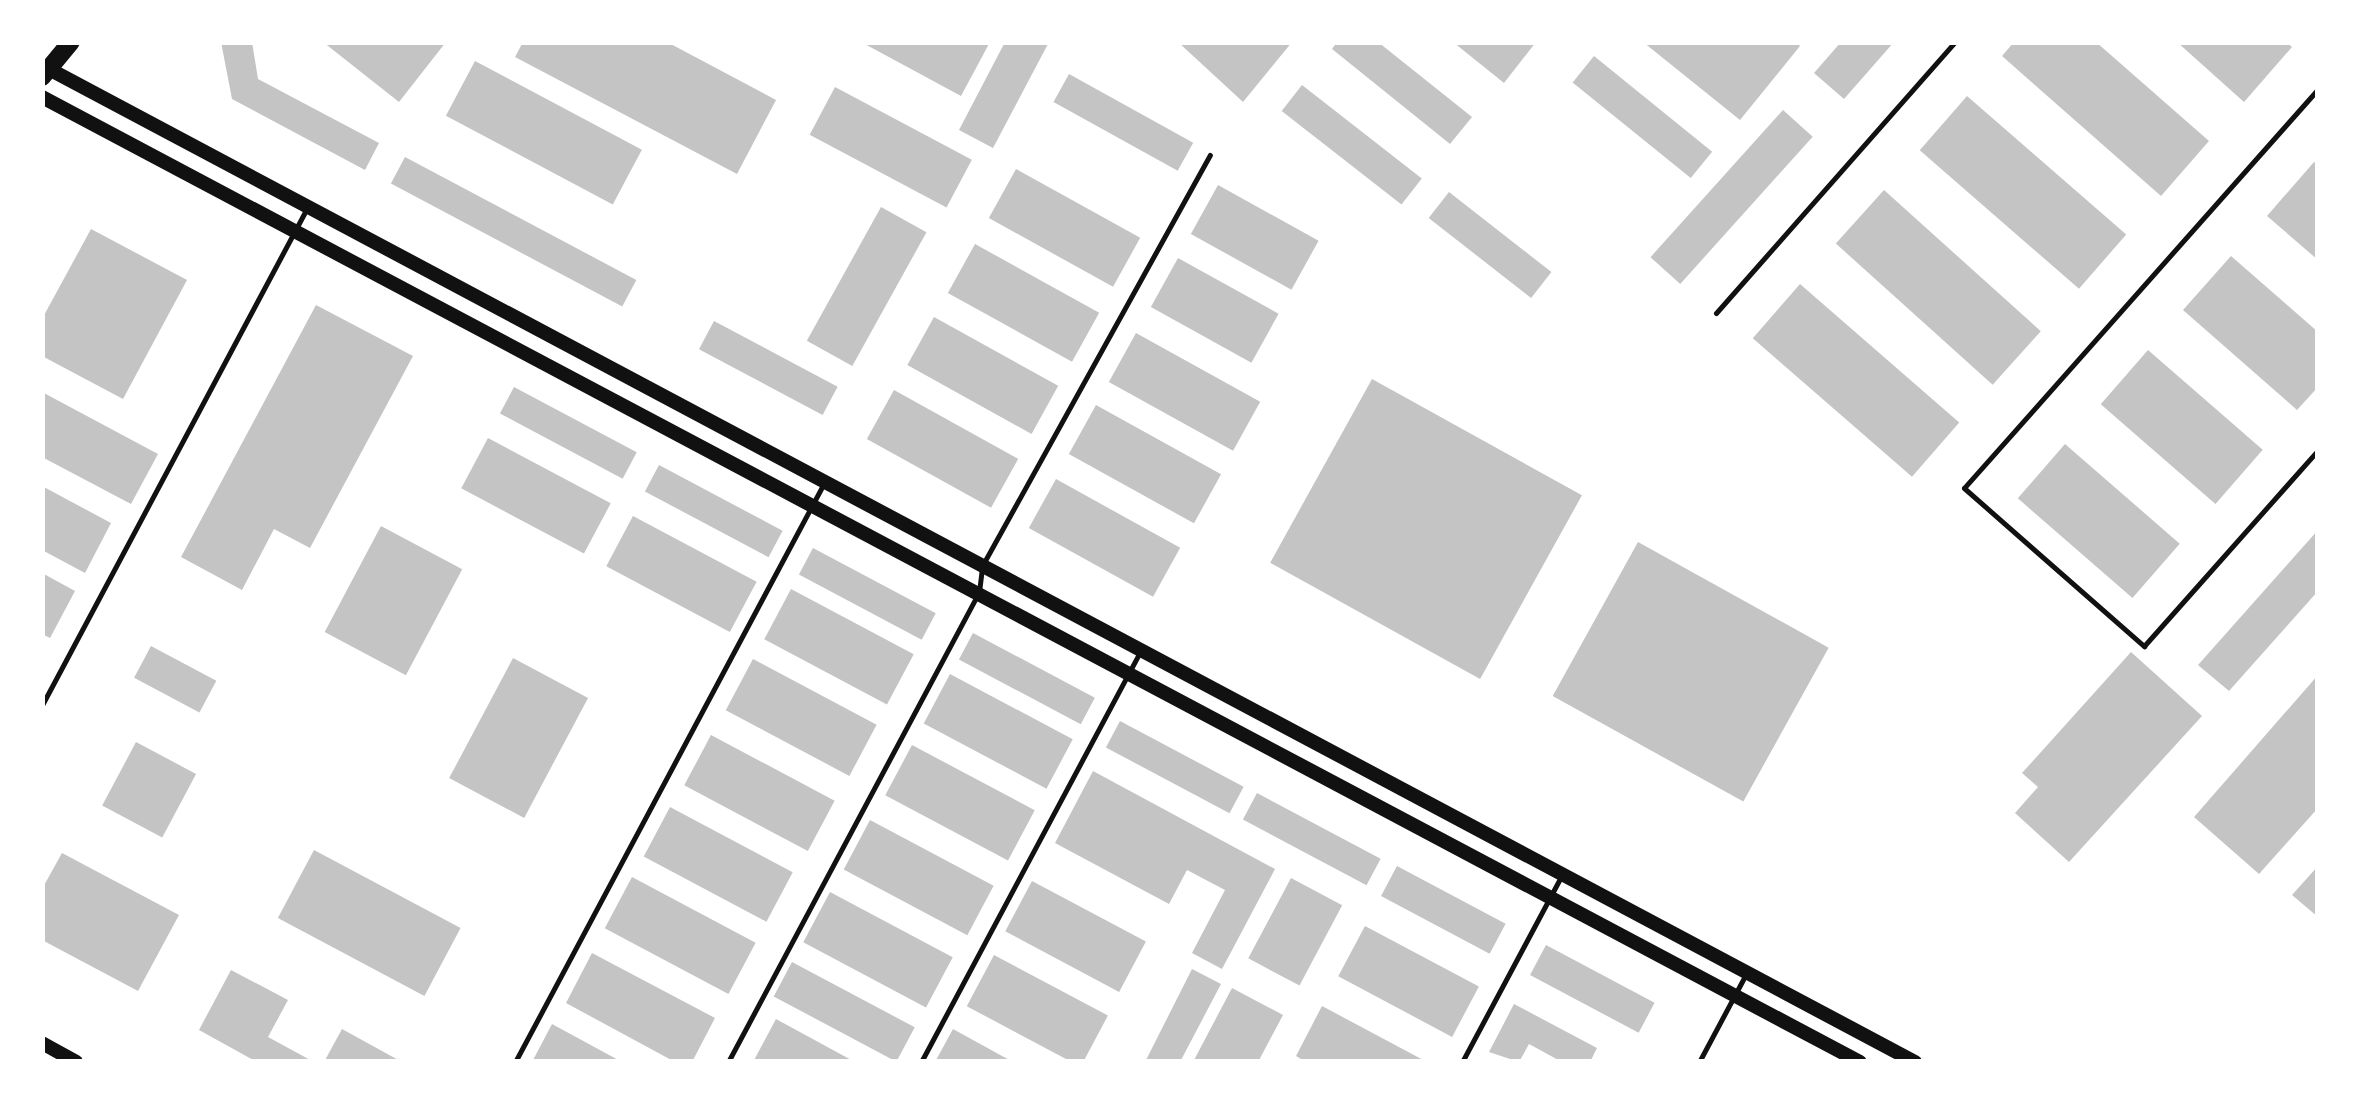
<!DOCTYPE html>
<html>
<head>
<meta charset="utf-8">
<style>
	body { margin:0 }
	#map { position:relative; width:2360px; height:1104px; overflow:hidden; background:#fff; font-family:"Open Sans",sans-serif }
	div>[style] { position:absolute }
	.building>* { inset:0; background:#c4c4c4; transform-origin:0 0 }
	.service>* { height:5px; margin:-2.5px; padding:0 2.5px; transform-origin:2.5px; border-radius:2.5px; background:#111 }
	.tertiary>* { height:14px; margin:-7px; padding:0 7px; transform-origin:7px; border-radius:7px; background:#111 }
	.primary>* { height:18px; margin:-9px; padding:0 9px; transform-origin:9px; border-radius:9px; background:#111 }
	span { translate:-50% -50%; white-space:nowrap; text-align:center; line-height:1.15; -webkit-text-stroke:9px #fff; paint-order:stroke }
	.frame { position:absolute; inset:0; border:45px solid #fff; pointer-events:none }
</style>
</head>
<body>
<div id="map">
	<div class="building">
		<div style="clip-path:polygon(221px 42px,252px 42px,258px 79px,379px 143px,365px 170px,232px 99px)"></div>
		<div style="clip-path:polygon(323px 42px,446px 42px,399px 102px)"></div>
		<div style="clip-path:polygon(523px 42px,667px 42px,776px 100px,737px 174px,515px 57px)"></div>
		<div style="clip-path:polygon(861px 42px,990px 42px,961px 96px)"></div>
		<div style="clip-path:polygon(1005px 42px,1049px 42px,993px 148px,959px 130px)"></div>
		<div style="clip-path:polygon(1178px 42px,1292px 42px,1243px 102px)"></div>
		<div style="clip-path:polygon(1337px 42px,1378px 42px,1472px 117px,1450px 144px,1332px 49px)"></div>
		<div style="clip-path:polygon(1453px 42px,1536px 42px,1504px 83px)"></div>
		<div style="clip-path:polygon(1643px 42px,1796px 42px,1800px 46px,1740px 120px)"></div>
		<div style="clip-path:polygon(1841px 42px,1894px 42px,1844px 99px,1814px 73px)"></div>
		<div style="clip-path:polygon(2014px 42px,2096px 42px,2209px 141px,2161px 196px,2002px 56px)"></div>
		<div style="clip-path:polygon(2177px 42px,2286px 42px,2292px 47px,2244px 102px)"></div>
		<div style="left:1594px;top:56px;width:152px;height:34px;rotate:39deg"></div>
		<div style="left:475px;top:61px;width:189px;height:62px;rotate:28deg"></div>
		<div style="left:1069px;top:74px;width:142px;height:32px;rotate:29deg"></div>
		<div style="left:1302px;top:85px;width:152px;height:33px;rotate:38deg"></div>
		<div style="left:835px;top:87px;width:155px;height:54px;rotate:28deg"></div>
		<div style="left:1967px;top:96px;width:211px;height:72px;rotate:41deg"></div>
		<div style="left:1783px;top:110px;width:40px;height:198px;rotate:42deg"></div>
		<div style="left:405px;top:157px;width:262px;height:30px;rotate:28deg"></div>
		<div style="clip-path:polygon(2314px 162px,2318px 164px,2318px 260px,2267px 216px)"></div>
		<div style="left:1016px;top:169px;width:142px;height:56px;rotate:29deg"></div>
		<div style="left:1218px;top:185px;width:115px;height:56px;rotate:29deg"></div>
		<div style="left:1884px;top:190px;width:211px;height:72px;rotate:42deg"></div>
		<div style="left:1449px;top:192px;width:130px;height:33px;rotate:38deg"></div>
		<div style="left:881px;top:207px;width:52px;height:153px;rotate:29deg"></div>
		<div style="clip-path:polygon(91px 229px,187px 280px,123px 399px,42px 356px,42px 319px)"></div>
		<div style="left:975px;top:244px;width:142px;height:56px;rotate:29deg"></div>
		<div style="clip-path:polygon(2231px 256px,2318px 332px,2318px 387px,2297px 410px,2183px 310px)"></div>
		<div style="left:1178px;top:258px;width:115px;height:56px;rotate:29deg"></div>
		<div style="left:1800px;top:284px;width:211px;height:72px;rotate:41deg"></div>
		<div style="clip-path:polygon(316px 305px,413px 356px,310px 548px,274px 529px,242px 590px,181px 557px)"></div>
		<div style="left:934px;top:317px;width:142px;height:55px;rotate:29deg"></div>
		<div style="left:714px;top:321px;width:140px;height:32px;rotate:28deg"></div>
		<div style="left:1136px;top:333px;width:142px;height:56px;rotate:29deg"></div>
		<div style="left:2148px;top:350px;width:152px;height:72px;rotate:41deg"></div>
		<div style="left:1372px;top:379px;width:240px;height:210px;rotate:29deg"></div>
		<div style="left:514px;top:387px;width:139px;height:30px;rotate:28deg"></div>
		<div style="left:894px;top:390px;width:142px;height:56px;rotate:29deg"></div>
		<div style="clip-path:polygon(42px 392px,158px 454px,131px 504px,42px 457px)"></div>
		<div style="left:1096px;top:405px;width:143px;height:56px;rotate:29deg"></div>
		<div style="left:488px;top:438px;width:139px;height:57px;rotate:28deg"></div>
		<div style="left:2065px;top:444px;width:152px;height:72px;rotate:41deg"></div>
		<div style="left:659px;top:465px;width:140px;height:30px;rotate:28deg"></div>
		<div style="left:1056px;top:479px;width:142px;height:56px;rotate:29deg"></div>
		<div style="clip-path:polygon(42px 486px,111px 523px,85px 573px,42px 550px)"></div>
		<div style="left:633px;top:516px;width:140px;height:57px;rotate:28deg"></div>
		<div style="left:381px;top:526px;width:92px;height:120px;rotate:28deg"></div>
		<div style="clip-path:polygon(2318px 530px,2318px 591px,2229px 691px,2198px 665px)"></div>
		<div style="left:1638px;top:542px;width:218px;height:176px;rotate:29deg"></div>
		<div style="left:813px;top:548px;width:139px;height:30px;rotate:28deg"></div>
		<div style="clip-path:polygon(42px 573px,75px 591px,50px 638px,42px 634px)"></div>
		<div style="left:791px;top:589px;width:139px;height:57px;rotate:28deg"></div>
		<div style="left:973px;top:633px;width:138px;height:30px;rotate:28deg"></div>
		<div style="left:151px;top:646px;width:74px;height:36px;rotate:28deg"></div>
		<div style="clip-path:polygon(2131px 652px,2202px 716px,2069px 862px,2015px 813px,2038px 787px,2022px 773px)"></div>
		<div style="left:513px;top:658px;width:85px;height:136px;rotate:28deg"></div>
		<div style="left:753px;top:659px;width:140px;height:58px;rotate:28deg"></div>
		<div style="left:950px;top:674px;width:139px;height:56px;rotate:28deg"></div>
		<div style="clip-path:polygon(2318px 675px,2318px 808px,2259px 874px,2194px 817px)"></div>
		<div style="left:1120px;top:721px;width:140px;height:30px;rotate:28deg"></div>
		<div style="left:711px;top:735px;width:140px;height:57px;rotate:28deg"></div>
		<div style="left:136px;top:742px;width:68px;height:72px;rotate:28deg"></div>
		<div style="left:912px;top:745px;width:139px;height:57px;rotate:28deg"></div>
		<div style="clip-path:polygon(1093px 771px,1275px 869px,1222px 969px,1192px 953px,1225px 890px,1187px 870px,1169px 904px,1055px 843px)"></div>
		<div style="left:1257px;top:793px;width:140px;height:30px;rotate:28deg"></div>
		<div style="left:670px;top:807px;width:139px;height:56px;rotate:28deg"></div>
		<div style="left:870px;top:820px;width:140px;height:56px;rotate:28deg"></div>
		<div style="left:314px;top:850px;width:166px;height:77px;rotate:28deg"></div>
		<div style="clip-path:polygon(62px 853px,179px 915px,138px 991px,42px 940px,42px 889px)"></div>
		<div style="left:1397px;top:866px;width:123px;height:34px;rotate:28deg"></div>
		<div style="clip-path:polygon(2318px 866px,2318px 917px,2292px 895px)"></div>
		<div style="left:632px;top:877px;width:140px;height:58px;rotate:28deg"></div>
		<div style="left:1291px;top:878px;width:58px;height:91px;rotate:28deg"></div>
		<div style="left:1032px;top:881px;width:129px;height:57px;rotate:28deg"></div>
		<div style="left:830px;top:892px;width:139px;height:57px;rotate:28deg"></div>
		<div style="left:1365px;top:926px;width:129px;height:57px;rotate:28deg"></div>
		<div style="left:1546px;top:945px;width:123px;height:34px;rotate:28deg"></div>
		<div style="clip-path:polygon(592px 953px,715px 1018px,692px 1062px,675px 1062px,566px 1003px)"></div>
		<div style="left:994px;top:955px;width:129px;height:58px;rotate:28deg"></div>
		<div style="left:792px;top:962px;width:139px;height:39px;rotate:28deg"></div>
		<div style="clip-path:polygon(1192px 969px,1221px 984px,1180px 1062px,1145px 1062px)"></div>
		<div style="clip-path:polygon(231px 970px,288px 1000px,268px 1037px,314px 1062px,257px 1062px,199px 1030px)"></div>
		<div style="clip-path:polygon(1232px 988px,1283px 1015px,1258px 1062px,1193px 1062px)"></div>
		<div style="clip-path:polygon(1514px 1004px,1597px 1048px,1590px 1062px,1562px 1062px,1529px 1044px,1519px 1062px,1489px 1052px)"></div>
		<div style="clip-path:polygon(1322px 1006px,1427px 1062px,1306px 1062px,1296px 1056px)"></div>
		<div style="clip-path:polygon(776px 1019px,855px 1062px,753px 1062px)"></div>
		<div style="clip-path:polygon(552px 1024px,622px 1062px,532px 1062px)"></div>
		<div style="clip-path:polygon(342px 1029px,402px 1062px,324px 1062px)"></div>
		<div style="clip-path:polygon(953px 1029px,1013px 1062px,935px 1062px)"></div>
	</div>
	<div class="service">
		<div style="left:2318px;top:89px;width:533px;rotate:131.58deg"></div>
		<div style="left:1964px;top:488px;width:240px;rotate:41.3deg"></div>
		<div style="left:2144px;top:646px;width:262px;rotate:-48.4deg"></div>
		<div style="left:1716px;top:313px;width:361px;rotate:-48.6deg"></div>
		<div style="left:42px;top:705px;width:561px;rotate:-61.93deg"></div>
		<div style="left:515px;top:1062px;width:654px;rotate:-61.91deg"></div>
		<div style="left:728px;top:1062px;width:533px;rotate:-61.9deg"></div>
		<div style="left:979px;top:592px;width:26px;rotate:-83deg"></div>
		<div style="left:982px;top:566px;width:470px;rotate:-61deg"></div>
		<div style="left:921px;top:1062px;width:463px;rotate:-61.9deg"></div>
		<div style="left:1462px;top:1062px;width:212px;rotate:-61.9deg"></div>
		<div style="left:1699px;top:1062px;width:98px;rotate:-61.9deg"></div>
	</div>
	<div class="tertiary">
		<div style="left:49px;top:69px;width:2114px;rotate:28.02deg"></div>
		<div style="left:42px;top:97px;width:2058px;rotate:27.96deg"></div>
		<div style="left:42px;top:1043px;width:39px;rotate:29deg"></div>
	</div>
	<div class="primary">
		<div style="left:42px;top:77px;width:45px;rotate:-50.4deg"></div>
	</div>
	<div class="frame"></div>
</div>
</body>
</html>
